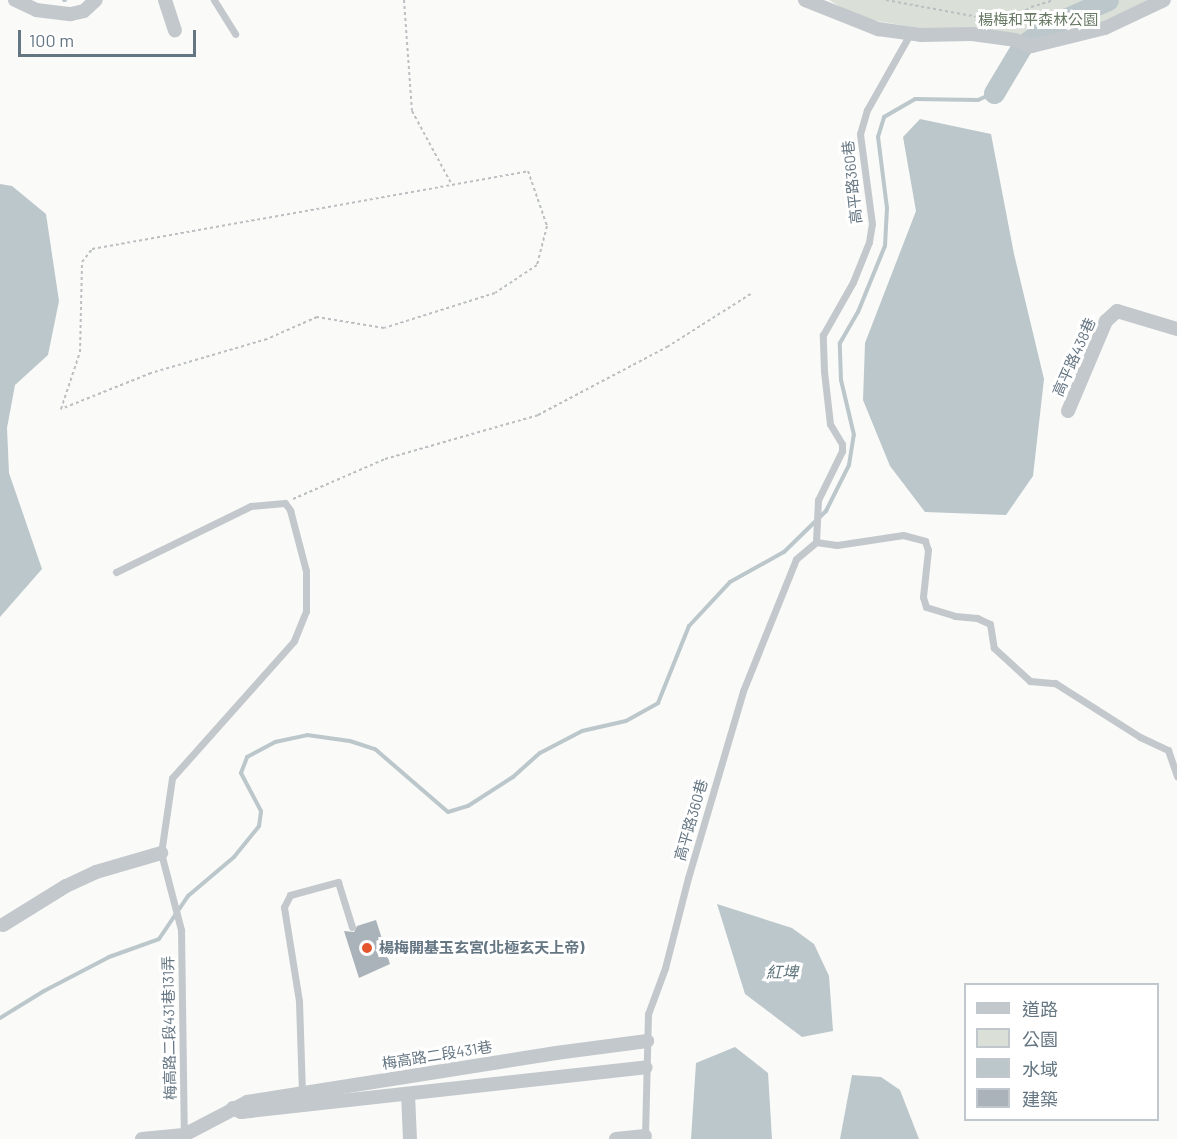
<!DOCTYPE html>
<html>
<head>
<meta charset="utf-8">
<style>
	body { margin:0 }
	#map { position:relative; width:1177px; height:1139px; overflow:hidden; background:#fafaf8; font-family:Barlow,"Noto Sans TC",sans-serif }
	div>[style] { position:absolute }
	.green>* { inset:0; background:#dadfd7 }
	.water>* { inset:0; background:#bbc7cb }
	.stream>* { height:4px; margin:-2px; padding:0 2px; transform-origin:2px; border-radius:2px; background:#bbc7cb }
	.river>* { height:21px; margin:-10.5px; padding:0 10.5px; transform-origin:10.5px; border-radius:10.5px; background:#bbc7cb }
	.building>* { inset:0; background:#aab3b9 }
	.path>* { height:2px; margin-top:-1px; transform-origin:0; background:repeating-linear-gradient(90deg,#bbbfc2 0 3px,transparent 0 6px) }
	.lane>* { height:7px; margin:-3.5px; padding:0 3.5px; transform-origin:3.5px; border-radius:3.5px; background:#c3c8cc }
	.street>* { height:14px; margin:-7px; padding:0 7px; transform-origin:7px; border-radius:7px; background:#c3c8cc }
	.dots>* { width:16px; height:16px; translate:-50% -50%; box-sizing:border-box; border:3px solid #fff; border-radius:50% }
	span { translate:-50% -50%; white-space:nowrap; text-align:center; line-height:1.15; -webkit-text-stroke:6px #fff; paint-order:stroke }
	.park-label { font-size:15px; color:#687a64 }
	.street-label { font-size:15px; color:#657683 }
	.poi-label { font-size:15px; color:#657683; font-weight:700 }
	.left { translate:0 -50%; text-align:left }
	.water-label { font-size:16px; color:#60757c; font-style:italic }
	.legend { position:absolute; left:964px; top:983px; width:195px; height:138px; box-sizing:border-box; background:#fff; border:2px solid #c1c8cd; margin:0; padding:8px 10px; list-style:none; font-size:18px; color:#657683 }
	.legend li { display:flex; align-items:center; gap:12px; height:30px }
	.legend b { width:30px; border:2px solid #c1c8cd }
	.scale { position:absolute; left:18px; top:30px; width:178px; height:27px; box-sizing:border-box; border:3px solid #657683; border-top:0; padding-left:8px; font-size:18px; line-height:21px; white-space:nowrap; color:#657683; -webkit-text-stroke:4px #fff; paint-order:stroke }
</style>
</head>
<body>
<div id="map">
	<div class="green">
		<div style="clip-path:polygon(829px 0,1150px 0,1076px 34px,1037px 41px,925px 29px,859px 18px)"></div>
	</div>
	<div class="water">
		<div style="clip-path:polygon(920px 119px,991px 134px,1014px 254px,1044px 379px,1033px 476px,1006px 515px,925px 512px,890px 466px,863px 400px,865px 343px,916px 211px,903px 137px)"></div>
		<div style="clip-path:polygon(0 184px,12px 186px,46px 214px,59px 301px,48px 355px,15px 385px,7px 428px,9px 473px,42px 569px,0 617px)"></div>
		<div style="clip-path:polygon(717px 904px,792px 928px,814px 944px,829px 976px,833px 1031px,802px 1037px,745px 994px)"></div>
		<div style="clip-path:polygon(735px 1047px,768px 1073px,772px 1139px,691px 1139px,696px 1063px)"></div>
		<div style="clip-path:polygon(852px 1075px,881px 1077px,900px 1090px,919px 1139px,840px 1139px)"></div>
	</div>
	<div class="stream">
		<div style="left:64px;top:0;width:1px"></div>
		<div style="left:0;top:1018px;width:52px;rotate:-31.5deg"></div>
		<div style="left:44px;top:991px;width:73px;rotate:-27.6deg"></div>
		<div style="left:109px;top:957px;width:53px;rotate:-19.8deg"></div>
		<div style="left:159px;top:939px;width:52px;rotate:-56deg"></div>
		<div style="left:188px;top:896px;width:60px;rotate:-40.3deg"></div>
		<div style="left:234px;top:857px;width:40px;rotate:-51deg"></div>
		<div style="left:259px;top:826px;width:15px;rotate:-82deg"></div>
		<div style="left:261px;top:811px;width:43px;rotate:-117.8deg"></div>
		<div style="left:241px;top:773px;width:17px;rotate:-69deg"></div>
		<div style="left:247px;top:757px;width:32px;rotate:-28deg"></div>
		<div style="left:275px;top:742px;width:33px;rotate:-12deg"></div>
		<div style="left:307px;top:735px;width:43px;rotate:7.9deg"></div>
		<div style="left:350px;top:741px;width:26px;rotate:18deg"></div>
		<div style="left:375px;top:749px;width:96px;rotate:40.8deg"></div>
		<div style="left:448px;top:812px;width:21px;rotate:-17deg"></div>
		<div style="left:468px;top:806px;width:54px;rotate:-32.8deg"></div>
		<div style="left:513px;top:777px;width:36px;rotate:-42deg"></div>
		<div style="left:540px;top:753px;width:47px;rotate:-27.6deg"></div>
		<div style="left:582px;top:731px;width:45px;rotate:-12.8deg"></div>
		<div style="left:626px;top:721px;width:37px;rotate:-29deg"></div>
		<div style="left:658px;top:703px;width:83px;rotate:-68.1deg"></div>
		<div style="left:689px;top:626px;width:60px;rotate:-47deg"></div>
		<div style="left:730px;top:582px;width:62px;rotate:-29.1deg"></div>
		<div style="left:784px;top:552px;width:59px;rotate:-44.3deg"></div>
		<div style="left:826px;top:511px;width:51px;rotate:-63.4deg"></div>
		<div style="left:849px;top:465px;width:30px;rotate:-81deg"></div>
		<div style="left:854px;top:435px;width:57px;rotate:-103.3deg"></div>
		<div style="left:841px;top:380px;width:37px;rotate:-92deg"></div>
		<div style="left:840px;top:343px;width:36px;rotate:-60deg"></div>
		<div style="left:858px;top:312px;width:71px;rotate:-67.8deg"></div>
		<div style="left:885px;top:246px;width:38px;rotate:-87deg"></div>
		<div style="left:887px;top:208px;width:72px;rotate:-97.2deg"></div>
		<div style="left:878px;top:137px;width:21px;rotate:-73deg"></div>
		<div style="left:884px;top:117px;width:36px;rotate:-30deg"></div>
		<div style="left:915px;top:99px;width:63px;rotate:0.9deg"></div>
		<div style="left:978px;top:100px;width:17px;rotate:-24deg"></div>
	</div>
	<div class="river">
		<div style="left:994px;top:93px;width:55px;rotate:-59.2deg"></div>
		<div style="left:1022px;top:46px;width:36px;rotate:-36deg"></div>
		<div style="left:1051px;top:25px;width:62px;rotate:-23.7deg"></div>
	</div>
	<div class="building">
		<div style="clip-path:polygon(376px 920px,390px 964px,359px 978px,344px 931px,354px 932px,357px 926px)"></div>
	</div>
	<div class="path">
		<div style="left:404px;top:0;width:111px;rotate:85.9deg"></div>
		<div style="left:412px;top:111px;width:84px;rotate:61.6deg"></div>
		<div style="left:886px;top:0;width:121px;rotate:10.5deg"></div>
		<div style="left:1005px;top:22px;width:30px;rotate:-30deg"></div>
		<div style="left:1031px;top:7px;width:24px;rotate:-17deg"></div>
		<div style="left:528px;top:171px;width:58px;rotate:70.9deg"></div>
		<div style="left:547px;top:226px;width:40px;rotate:104.4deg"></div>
		<div style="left:537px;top:265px;width:50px;rotate:146.3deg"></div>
		<div style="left:495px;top:293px;width:116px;rotate:162.5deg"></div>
		<div style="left:384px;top:328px;width:68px;rotate:-170.7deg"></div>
		<div style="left:317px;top:317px;width:55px;rotate:156.3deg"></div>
		<div style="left:267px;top:339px;width:121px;rotate:163.7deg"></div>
		<div style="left:151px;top:373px;width:97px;rotate:158.2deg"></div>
		<div style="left:61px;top:409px;width:60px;rotate:-71.6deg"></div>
		<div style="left:80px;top:352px;width:90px;rotate:-88.7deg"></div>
		<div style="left:82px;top:262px;width:16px;rotate:-52deg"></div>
		<div style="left:92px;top:249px;width:443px;rotate:-10.1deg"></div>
		<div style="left:293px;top:499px;width:100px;rotate:-23.5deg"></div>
		<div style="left:385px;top:459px;width:159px;rotate:-16deg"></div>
		<div style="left:538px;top:415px;width:146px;rotate:-27.8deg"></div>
		<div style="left:667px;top:347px;width:101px;rotate:-32.4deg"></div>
	</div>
	<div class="lane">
		<div style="left:214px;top:0;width:40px;rotate:58deg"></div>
		<div style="left:816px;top:542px;width:21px;rotate:8deg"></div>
		<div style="left:837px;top:545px;width:67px;rotate:-8.6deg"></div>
		<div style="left:903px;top:535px;width:23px;rotate:15deg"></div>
		<div style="left:925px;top:541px;width:9px;rotate:72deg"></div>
		<div style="left:928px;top:550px;width:47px;rotate:96.1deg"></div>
		<div style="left:923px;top:597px;width:10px;rotate:73deg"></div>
		<div style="left:926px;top:607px;width:30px;rotate:17deg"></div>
		<div style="left:955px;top:616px;width:22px;rotate:5deg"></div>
		<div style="left:977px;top:618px;width:14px;rotate:25deg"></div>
		<div style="left:990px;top:624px;width:24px;rotate:81deg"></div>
		<div style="left:994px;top:648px;width:49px;rotate:42.5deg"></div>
		<div style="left:1030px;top:681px;width:25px;rotate:5deg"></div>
		<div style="left:1055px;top:683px;width:101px;rotate:32.4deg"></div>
		<div style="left:1140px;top:737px;width:31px;rotate:25deg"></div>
		<div style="left:1168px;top:750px;width:28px;rotate:71deg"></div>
		<div style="left:116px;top:572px;width:150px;rotate:-26.1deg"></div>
		<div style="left:251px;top:506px;width:34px;rotate:-5deg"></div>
		<div style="left:285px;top:503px;width:9px;rotate:54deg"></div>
		<div style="left:290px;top:510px;width:63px;rotate:75.3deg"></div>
		<div style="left:306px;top:571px;width:40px;rotate:90deg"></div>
		<div style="left:306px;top:611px;width:32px;rotate:112deg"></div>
		<div style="left:294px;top:641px;width:183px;rotate:131.7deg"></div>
		<div style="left:172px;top:778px;width:76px;rotate:98.3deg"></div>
		<div style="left:161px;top:853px;width:80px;rotate:75.4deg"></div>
		<div style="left:181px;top:930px;width:206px;rotate:89.2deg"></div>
		<div style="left:302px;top:1092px;width:91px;rotate:-91.9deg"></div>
		<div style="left:299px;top:1001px;width:95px;rotate:-99.1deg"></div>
		<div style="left:284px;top:907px;width:13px;rotate:-63deg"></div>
		<div style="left:290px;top:895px;width:50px;rotate:-15.2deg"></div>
		<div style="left:338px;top:882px;width:47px;rotate:72.7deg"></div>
		<div style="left:645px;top:1136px;width:122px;rotate:-88.6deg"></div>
		<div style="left:648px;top:1014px;width:49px;rotate:-69.7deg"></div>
		<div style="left:665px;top:968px;width:93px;rotate:-75.7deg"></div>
		<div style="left:688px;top:878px;width:195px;rotate:-73.6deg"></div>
		<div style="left:743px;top:691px;width:142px;rotate:-68.1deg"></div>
		<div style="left:796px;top:559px;width:26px;rotate:-40deg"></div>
		<div style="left:816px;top:542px;width:42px;rotate:-87.3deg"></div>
		<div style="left:818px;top:500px;width:55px;rotate:-63.9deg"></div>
		<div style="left:842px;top:451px;width:7px;rotate:-90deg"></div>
		<div style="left:842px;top:444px;width:23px;rotate:-121deg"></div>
		<div style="left:830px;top:424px;width:53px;rotate:-96.5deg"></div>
		<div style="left:824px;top:371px;width:36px;rotate:-92deg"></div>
		<div style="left:823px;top:335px;width:61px;rotate:-60.5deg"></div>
		<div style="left:853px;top:282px;width:43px;rotate:-68.2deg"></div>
		<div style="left:869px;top:242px;width:18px;rotate:-81deg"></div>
		<div style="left:872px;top:224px;width:91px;rotate:-97.6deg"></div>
		<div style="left:860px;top:134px;width:25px;rotate:-74deg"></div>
		<div style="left:867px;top:110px;width:87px;rotate:-60.5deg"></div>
	</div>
	<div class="street">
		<div style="left:15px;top:0;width:23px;rotate:25deg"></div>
		<div style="left:36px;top:10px;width:35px;rotate:7deg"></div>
		<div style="left:71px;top:14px;width:13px;rotate:-13deg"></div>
		<div style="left:84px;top:11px;width:16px;rotate:-43deg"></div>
		<div style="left:165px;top:0;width:32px;rotate:72deg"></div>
		<div style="left:805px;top:0;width:79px;rotate:21.7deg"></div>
		<div style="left:878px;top:29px;width:43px;rotate:7.9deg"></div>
		<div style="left:921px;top:35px;width:51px;rotate:-1.1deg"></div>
		<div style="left:972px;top:34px;width:43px;rotate:7.9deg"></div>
		<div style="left:1015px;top:40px;width:18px;rotate:19deg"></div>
		<div style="left:1032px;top:46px;width:75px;rotate:-13.9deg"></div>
		<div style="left:1105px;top:28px;width:65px;rotate:-25.4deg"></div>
		<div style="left:1068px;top:411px;width:98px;rotate:-67.1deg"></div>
		<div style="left:1106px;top:321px;width:15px;rotate:-42deg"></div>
		<div style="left:1117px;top:311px;width:63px;rotate:16.7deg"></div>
		<div style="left:3px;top:925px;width:74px;rotate:-31.8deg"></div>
		<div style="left:66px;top:886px;width:33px;rotate:-25deg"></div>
		<div style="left:96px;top:872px;width:68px;rotate:-16.3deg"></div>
		<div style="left:408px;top:1094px;width:45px;rotate:87.5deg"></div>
		<div style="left:233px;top:1108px;width:9px;rotate:27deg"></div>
		<div style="left:241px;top:1112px;width:407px;rotate:-6.3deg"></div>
		<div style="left:142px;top:1139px;width:42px;rotate:-5.4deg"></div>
		<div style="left:184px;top:1135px;width:71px;rotate:-27.6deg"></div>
		<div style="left:247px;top:1102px;width:313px;rotate:-9deg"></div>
		<div style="left:556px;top:1053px;width:92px;rotate:-7.5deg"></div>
		<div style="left:616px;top:1139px;width:29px;rotate:-6deg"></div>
	</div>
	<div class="dots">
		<div style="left:367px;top:948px;background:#e4572e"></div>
	</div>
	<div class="park-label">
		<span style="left:1038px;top:20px">楊梅和平森林公園</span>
	</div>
	<div class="street-label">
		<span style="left:852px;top:182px;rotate:-96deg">高平路360巷</span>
		<span style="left:1074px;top:357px;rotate:-66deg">高平路438巷</span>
		<span style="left:691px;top:820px;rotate:-74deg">高平路360巷</span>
		<span style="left:169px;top:1028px;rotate:-91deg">梅高路二段431巷131弄</span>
		<span style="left:437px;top:1055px;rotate:-9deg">梅高路二段431巷</span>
	</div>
	<div class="poi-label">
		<span class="left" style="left:379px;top:948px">楊梅開基玉玄宮(北極玄天上帝)</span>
	</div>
	<div class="water-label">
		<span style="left:782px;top:972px">紅埤</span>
	</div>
	<ul class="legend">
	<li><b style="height:8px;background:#c3c8cc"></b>道路</li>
	<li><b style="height:16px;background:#dadfd7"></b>公園</li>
	<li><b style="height:16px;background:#bbc7cb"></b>水域</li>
	<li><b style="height:16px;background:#aab3b9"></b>建築</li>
	</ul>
	<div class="scale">100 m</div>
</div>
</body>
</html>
